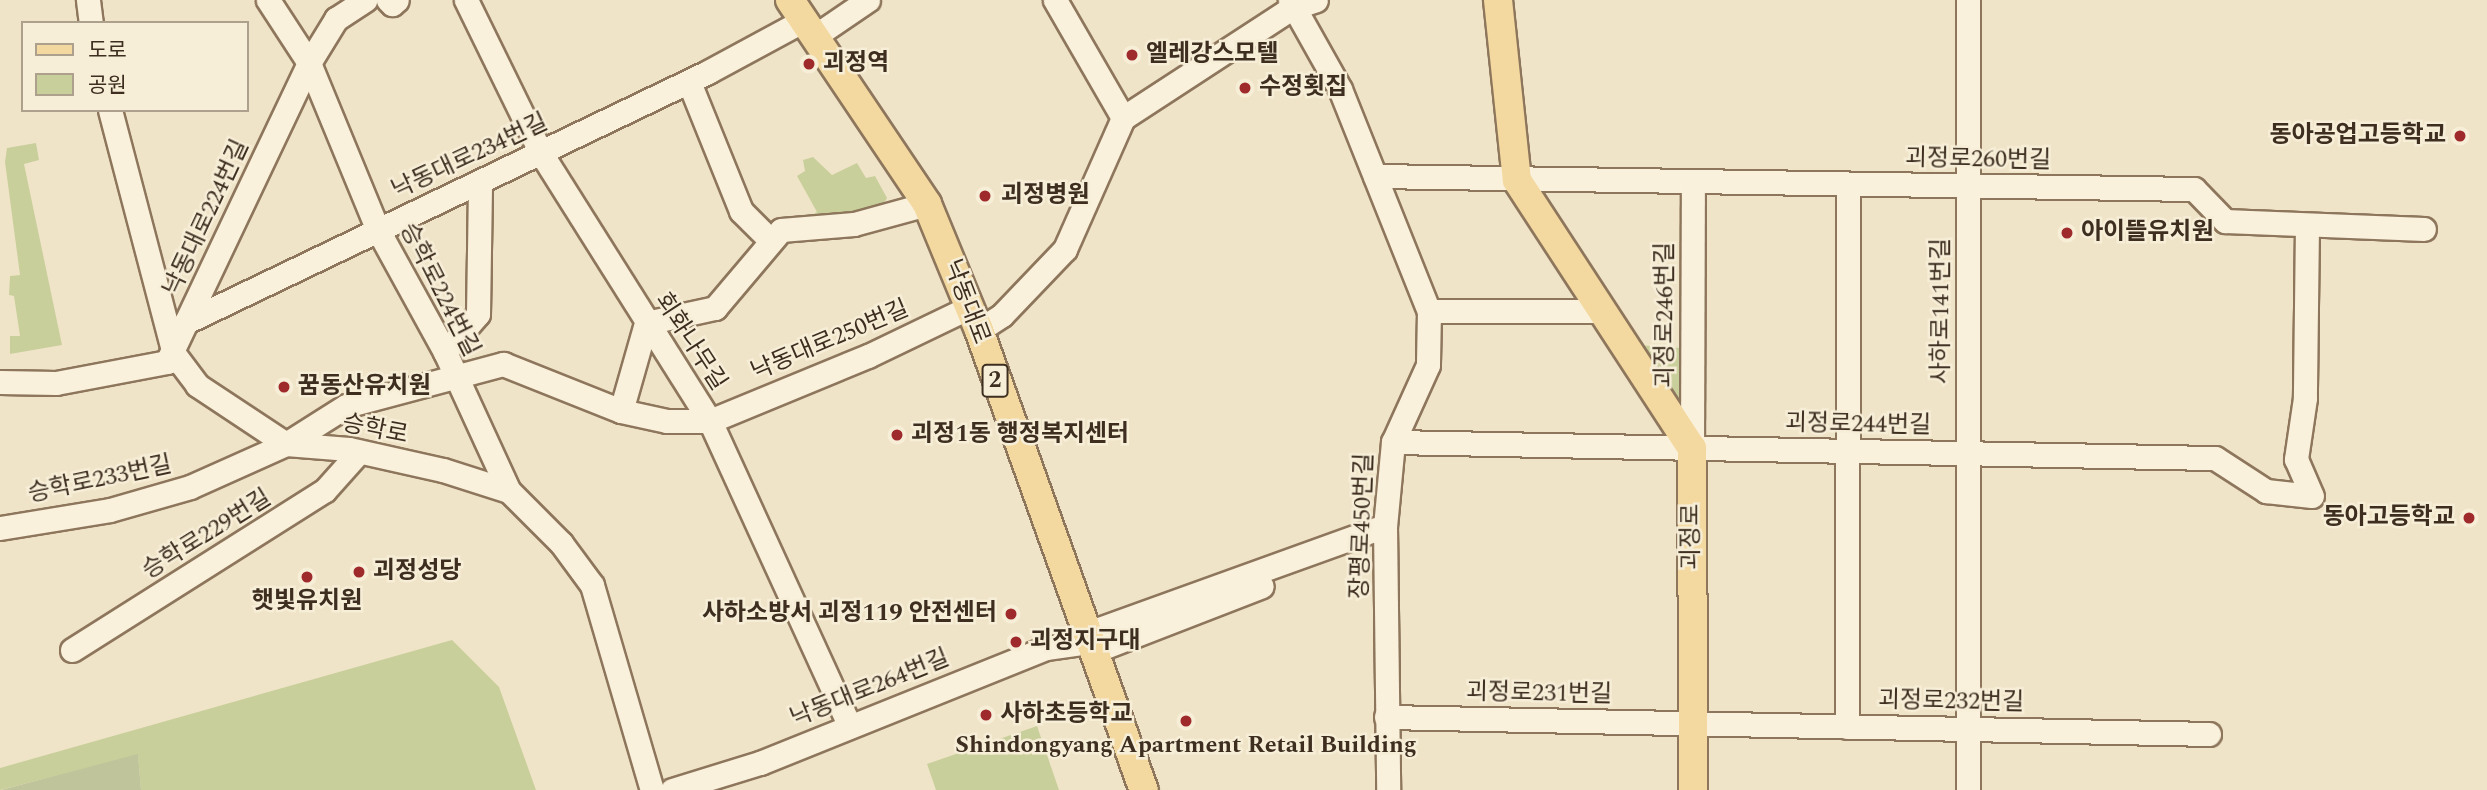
<!DOCTYPE html>
<html>
<head>
<meta charset="utf-8">
<style>
	body { margin:0 }
	#map { position:relative; width:2487px; height:790px; overflow:hidden; background:#f0e4c8; font-family:Spectral,"Noto Sans KR",serif }
	div>[style] { position:absolute }
	.green>* { inset:0; background:#c9cf9b }
	.cemetery>* { inset:0; background:#bfc49a }
	.roads { filter:drop-shadow(2px 0 #8d765c) drop-shadow(-2px 0 #8d765c) drop-shadow(0 2px #8d765c) drop-shadow(0 -2px #8d765c) }
	.minor>* { height:23px; margin:-11.5px; padding:0 11.5px; transform-origin:11.5px; border-radius:11.5px; background:#faf1dc }
	.major>* { height:28px; margin:-14px; padding:0 14px; transform-origin:14px; border-radius:14px; background:#f3d9a0 }
	.dots>* { width:19px; height:19px; translate:-50% -50%; box-sizing:border-box; border:4px solid #f7eed8; border-radius:50% }
	span { translate:-50% -50%; white-space:nowrap; text-align:center; line-height:1.15; -webkit-text-stroke:5px #f7eed8; paint-order:stroke }
	.shield-label span { padding:2px 5px; background:#f7eed8; border:2px solid; border-radius:5px; -webkit-text-stroke-width:0 }
	.shield-label { font-size:23px; color:#3d2e20; font-weight:700 }
	.poi-label { font-size:24px; color:#3d2e20; font-weight:700 }
	.left { translate:0 -50%; text-align:left }
	.right { translate:-100% -50%; text-align:right }
	.street-label { font-size:24px; color:#3d2e20 }
	.legend { position:absolute; left:21px; top:21px; width:228px; height:91px; box-sizing:border-box; background:#f7eed8; border:2px solid #ada18e; margin:0; padding:9px 12px; list-style:none; font-size:21px; color:#3d2e20 }
	.legend li { display:flex; align-items:center; gap:14px; height:35px }
	.legend b { width:35px; border:2px solid #ada18e }
</style>
</head>
<body>
<div id="map">
	<div class="green">
		<div style="clip-path:polygon(36px 143px,39px 160px,24px 164px,62px 345px,10px 354px,10px 336px,20px 336px,14px 296px,9px 295px,10px 276px,20px 275px,5px 162px,7px 148px)"></div>
		<div style="clip-path:polygon(813px 157px,832px 175px,857px 163px,866px 178px,875px 176px,887px 198px,881px 208px,869px 215px,808px 217px,817px 212px,797px 176px,805px 171px,803px 160px)"></div>
		<div style="clip-path:polygon(1622px 344px,1682px 348px,1681px 437px)"></div>
		<div style="clip-path:polygon(452px 640px,499px 687px,536px 790px,141px 790px,138px 755px,0 790px,0 768px)"></div>
		<div style="clip-path:polygon(1037px 726px,1059px 790px,936px 790px,927px 764px)"></div>
	</div>
	<div class="cemetery">
		<div style="clip-path:polygon(138px 754px,141px 790px,1px 790px)"></div>
	</div>
	<div class="roads">
		<div class="minor">
			<div style="left:88px;top:0;width:23px;rotate:83deg"></div>
			<div style="left:268px;top:0;width:75px;rotate:56.9deg"></div>
			<div style="left:309px;top:63px;width:181px;rotate:67.6deg"></div>
			<div style="left:378px;top:230px;width:139px;rotate:61.2deg"></div>
			<div style="left:445px;top:352px;width:153px;rotate:65.3deg"></div>
			<div style="left:388px;top:0;width:6px;rotate:45deg"></div>
			<div style="left:392px;top:4px;width:6px;rotate:-39deg"></div>
			<div style="left:466px;top:0;width:170px;rotate:63.9deg"></div>
			<div style="left:541px;top:153px;width:317px;rotate:57.8deg"></div>
			<div style="left:710px;top:421px;width:333px;rotate:65.4deg"></div>
			<div style="left:1055px;top:0;width:136px;rotate:60deg"></div>
			<div style="left:1290px;top:0;width:102px;rotate:60.7deg"></div>
			<div style="left:1340px;top:89px;width:239px;rotate:68.2deg"></div>
			<div style="left:1429px;top:311px;width:54px;rotate:91.1deg"></div>
			<div style="left:1428px;top:365px;width:85px;rotate:114.4deg"></div>
			<div style="left:1393px;top:442px;width:84px;rotate:95.4deg"></div>
			<div style="left:1385px;top:526px;width:264px;rotate:89.3deg"></div>
			<div style="left:1968px;top:0;width:790px;rotate:90deg"></div>
			<div style="left:815px;top:36px;width:64px;rotate:-34.2deg"></div>
			<div style="left:689px;top:82px;width:139px;rotate:68deg"></div>
			<div style="left:741px;top:211px;width:41px;rotate:45deg"></div>
			<div style="left:110px;top:110px;width:252px;rotate:75.3deg"></div>
			<div style="left:174px;top:354px;width:39px;rotate:53deg"></div>
			<div style="left:197px;top:385px;width:107px;rotate:33.5deg"></div>
			<div style="left:286px;top:444px;width:63px;rotate:4.5deg"></div>
			<div style="left:349px;top:449px;width:96px;rotate:12.6deg"></div>
			<div style="left:443px;top:470px;width:69px;rotate:17.7deg"></div>
			<div style="left:509px;top:491px;width:74px;rotate:45deg"></div>
			<div style="left:561px;top:543px;width:52px;rotate:53.6deg"></div>
			<div style="left:592px;top:585px;width:214px;rotate:73.7deg"></div>
			<div style="left:1375px;top:176px;width:819px;rotate:0.91deg"></div>
			<div style="left:2194px;top:189px;width:45px;rotate:45.9deg"></div>
			<div style="left:2225px;top:221px;width:199px;rotate:2.3deg"></div>
			<div style="left:2307px;top:225px;width:173px;rotate:90.7deg"></div>
			<div style="left:2305px;top:398px;width:62px;rotate:98.4deg"></div>
			<div style="left:2296px;top:459px;width:40px;rotate:66.6deg"></div>
			<div style="left:1429px;top:311px;width:173px"></div>
			<div style="left:186px;top:322px;width:287px;rotate:-64.6deg"></div>
			<div style="left:309px;top:63px;width:52px;rotate:-58.5deg"></div>
			<div style="left:336px;top:19px;width:35px;rotate:-33deg"></div>
			<div style="left:979px;top:330px;width:27px;rotate:-33deg"></div>
			<div style="left:1002px;top:315px;width:91px;rotate:-46.3deg"></div>
			<div style="left:1065px;top:249px;width:143px;rotate:-66.1deg"></div>
			<div style="left:1123px;top:118px;width:202px;rotate:-33.1deg"></div>
			<div style="left:1292px;top:8px;width:25px;rotate:-18deg"></div>
			<div style="left:445px;top:352px;width:50px;rotate:-49deg"></div>
			<div style="left:478px;top:314px;width:132px;rotate:-89.1deg"></div>
			<div style="left:0;top:382px;width:56px;rotate:1deg"></div>
			<div style="left:56px;top:383px;width:113px;rotate:-10.7deg"></div>
			<div style="left:167px;top:362px;width:44px;rotate:-64.6deg"></div>
			<div style="left:186px;top:322px;width:579px;rotate:-25.59deg"></div>
			<div style="left:708px;top:72px;width:109px;rotate:-28.4deg"></div>
			<div style="left:621px;top:411px;width:91px;rotate:-74.1deg"></div>
			<div style="left:646px;top:323px;width:71px;rotate:-12.3deg"></div>
			<div style="left:715px;top:308px;width:102px;rotate:-49.8deg"></div>
			<div style="left:781px;top:230px;width:73px;rotate:-4.7deg"></div>
			<div style="left:854px;top:224px;width:76px;rotate:-15.3deg"></div>
			<div style="left:1393px;top:442px;width:822px;rotate:1.12deg"></div>
			<div style="left:2215px;top:458px;width:61px;rotate:32.9deg"></div>
			<div style="left:2266px;top:491px;width:46px;rotate:6.2deg"></div>
			<div style="left:1692px;top:448px;width:265px;rotate:-89.8deg"></div>
			<div style="left:0;top:528px;width:111px;rotate:-9.3deg"></div>
			<div style="left:110px;top:510px;width:83px;rotate:-16deg"></div>
			<div style="left:190px;top:487px;width:105px;rotate:-24.1deg"></div>
			<div style="left:286px;top:444px;width:71px;rotate:-32.3deg"></div>
			<div style="left:346px;top:406px;width:163px;rotate:-15deg"></div>
			<div style="left:503px;top:364px;width:127px;rotate:21.7deg"></div>
			<div style="left:621px;top:411px;width:47px;rotate:12.3deg"></div>
			<div style="left:667px;top:421px;width:43px"></div>
			<div style="left:710px;top:421px;width:171px;rotate:-22.4deg"></div>
			<div style="left:868px;top:356px;width:113px;rotate:-25.7deg"></div>
			<div style="left:1085px;top:634px;width:319px;rotate:-19.8deg"></div>
			<div style="left:72px;top:650px;width:299px;rotate:-32.3deg"></div>
			<div style="left:325px;top:490px;width:51px;rotate:-48.2deg"></div>
			<div style="left:1092px;top:652px;width:182px;rotate:-21.2deg"></div>
			<div style="left:1386px;top:717px;width:823px;rotate:1.18deg"></div>
			<div style="left:1847px;top:727px;width:542px;rotate:-89.89deg"></div>
			<div style="left:672px;top:790px;width:92px;rotate:-17.1deg"></div>
			<div style="left:760px;top:763px;width:308px;rotate:-21.9deg"></div>
			<div style="left:1046px;top:648px;width:43px;rotate:-7.9deg"></div>
		</div>
		<div class="major">
			<div style="left:790px;top:0;width:246px;rotate:56.1deg"></div>
			<div style="left:927px;top:204px;width:136px;rotate:67.6deg"></div>
			<div style="left:979px;top:330px;width:489px;rotate:70.3deg"></div>
			<div style="left:1498px;top:0;width:181px;rotate:84deg"></div>
			<div style="left:1517px;top:180px;width:320px;rotate:56.9deg"></div>
			<div style="left:1692px;top:448px;width:342px;rotate:89.8deg"></div>
		</div>
	</div>
	<div class="dots">
		<div style="left:1132px;top:55px;background:#9e2a2b"></div>
		<div style="left:809px;top:64px;background:#9e2a2b"></div>
		<div style="left:1245px;top:88px;background:#9e2a2b"></div>
		<div style="left:2460px;top:136px;background:#9e2a2b"></div>
		<div style="left:985px;top:196px;background:#9e2a2b"></div>
		<div style="left:2067px;top:233px;background:#9e2a2b"></div>
		<div style="left:284px;top:387px;background:#9e2a2b"></div>
		<div style="left:897px;top:435px;background:#9e2a2b"></div>
		<div style="left:2469px;top:518px;background:#9e2a2b"></div>
		<div style="left:359px;top:572px;background:#9e2a2b"></div>
		<div style="left:307px;top:577px;background:#9e2a2b"></div>
		<div style="left:1011px;top:614px;background:#9e2a2b"></div>
		<div style="left:1016px;top:642px;background:#9e2a2b"></div>
		<div style="left:986px;top:715px;background:#9e2a2b"></div>
		<div style="left:1186px;top:721px;background:#9e2a2b"></div>
	</div>
	<div class="shield-label">
		<span style="left:995px;top:381px">2</span>
	</div>
	<div class="poi-label">
		<span class="left" style="left:1146px;top:55px">엘레강스모텔</span>
		<span class="left" style="left:823px;top:64px">괴정역</span>
		<span class="left" style="left:1259px;top:88px">수정횟집</span>
		<span class="right" style="left:2446px;top:136px">동아공업고등학교</span>
		<span class="left" style="left:1001px;top:196px">괴정병원</span>
		<span class="left" style="left:2081px;top:233px">아이뜰유치원</span>
		<span class="left" style="left:298px;top:387px">꿈동산유치원</span>
		<span class="left" style="left:911px;top:435px">괴정1동 행정복지센터</span>
		<span class="right" style="left:2455px;top:518px">동아고등학교</span>
		<span class="left" style="left:373px;top:572px">괴정성당</span>
		<span style="left:307px;top:602px">햇빛유치원</span>
		<span class="right" style="left:997px;top:614px">사하소방서 괴정119 안전센터</span>
		<span class="left" style="left:1030px;top:642px">괴정지구대</span>
		<span class="left" style="left:1000px;top:715px">사하초등학교</span>
		<span style="left:1186px;top:746px">Shindongyang Apartment Retail Building</span>
	</div>
	<div class="street-label">
		<span style="left:470px;top:157px;rotate:-25deg">낙동대로234번길</span>
		<span style="left:1978px;top:160px;rotate:1deg">괴정로260번길</span>
		<span style="left:207px;top:218px;rotate:-65deg">낙동대로224번길</span>
		<span style="left:439px;top:290px;rotate:63deg">승학로224번길</span>
		<span style="left:966px;top:302px;rotate:69deg">낙동대로</span>
		<span style="left:1942px;top:311px;rotate:-90deg">사하로141번길</span>
		<span style="left:1666px;top:315px;rotate:-90deg">괴정로246번길</span>
		<span style="left:830px;top:341px;rotate:-23deg">낙동대로250번길</span>
		<span style="left:690px;top:342px;rotate:57deg">회화나무길</span>
		<span style="left:1858px;top:425px;rotate:1deg">괴정로244번길</span>
		<span style="left:375px;top:430px;rotate:11deg">승학로</span>
		<span style="left:100px;top:480px;rotate:-12deg">승학로233번길</span>
		<span style="left:1363px;top:526px;rotate:-88deg">장평로450번길</span>
		<span style="left:207px;top:535px;rotate:-32deg">승학로229번길</span>
		<span style="left:1692px;top:537px;rotate:-90deg">괴정로</span>
		<span style="left:870px;top:689px;rotate:-22deg">낙동대로264번길</span>
		<span style="left:1539px;top:694px;rotate:1deg">괴정로231번길</span>
		<span style="left:1951px;top:702px;rotate:1deg">괴정로232번길</span>
	</div>
	<ul class="legend">
	<li><b style="height:9px;background:#f3d9a0"></b>도로</li>
	<li><b style="height:19px;background:#c9cf9b"></b>공원</li>
	</ul>
</div>
</body>
</html>
